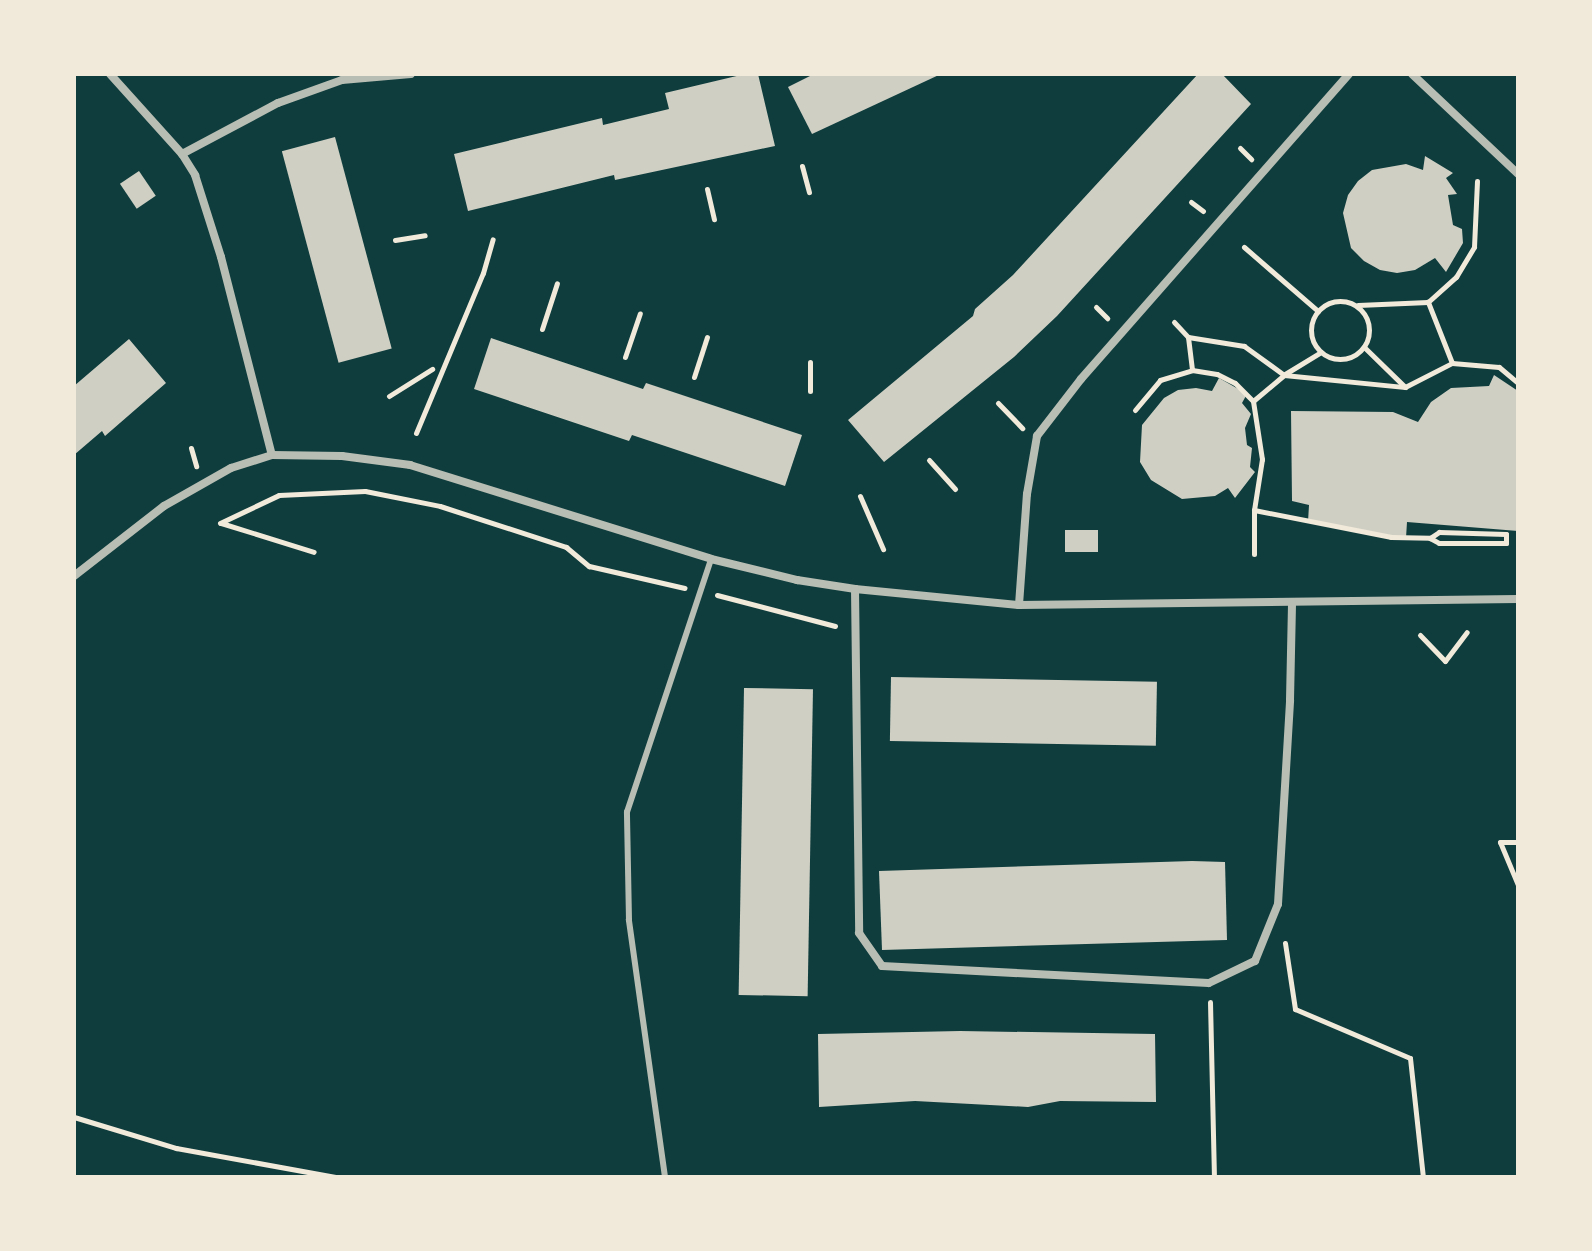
<!DOCTYPE html>
<html>
<head>
<meta charset="utf-8">
<style>
	body { margin:0 }
	#map { position:relative; width:1592px; height:1251px; overflow:hidden; background:#0f3d3e; font-family:Manrope,sans-serif }
	div>[style] { position:absolute }
	.building>* { inset:0; background:#cfcfc3; transform-origin:0 0 }
	.path>* { height:5px; margin:-2.5px; padding:0 2.5px; transform-origin:2.5px; border-radius:2.5px; background:#f1e9da }
	.path>.ring { margin:-2.5px; padding:0; box-sizing:content-box; background:none; border:5px solid #f1e9da; border-radius:50% }
	.service>* { height:6px; margin:-3px; padding:0 3px; transform-origin:3px; border-radius:3px; background:#b8beb3 }
	.minor>* { height:8px; margin:-4px; padding:0 4px; transform-origin:4px; border-radius:4px; background:#b8beb3 }
	span { translate:-50% -50%; white-space:nowrap; text-align:center; line-height:1.15; -webkit-text-stroke:7px #f1e9da; paint-order:stroke }
	.frame { position:absolute; inset:0; border:76px solid #f1e9da; pointer-events:none }
</style>
</head>
<body>
<div id="map">
	<div class="building">
		<div style="clip-path:polygon(745px 74px,758px 74px,775px 146px,615px 180px,614px 175px,468px 211px,454px 154px,602px 118px,603px 125px,669px 109px,665px 93px)"></div>
		<div style="clip-path:polygon(814px 74px,941px 74px,812px 134px,788px 87px)"></div>
		<div style="clip-path:polygon(1198px 74px,1222px 74px,1251px 104px,1057px 316px,1014px 357px,884px 462px,848px 420px,973px 316px,975px 309px,1013px 275px)"></div>
		<div style="left:335px;top:137px;width:219px;height:55px;rotate:75deg"></div>
		<div style="clip-path:polygon(1425px 156px,1453px 173px,1446px 178px,1457px 194px,1448px 195px,1453px 225px,1462px 229px,1463px 243px,1446px 272px,1435px 258px,1415px 270px,1397px 273px,1380px 270px,1364px 261px,1351px 248px,1343px 213px,1348px 195px,1358px 181px,1372px 170px,1406px 164px,1423px 170px)"></div>
		<div style="left:139px;top:171px;width:30px;height:23px;rotate:56deg"></div>
		<div style="clip-path:polygon(491px 338px,643px 389px,646px 383px,802px 435px,785px 486px,632px 435px,629px 441px,474px 389px)"></div>
		<div style="clip-path:polygon(129px 339px,166px 383px,105px 436px,102px 431px,74px 455px,74px 386px)"></div>
		<div style="clip-path:polygon(1494px 375px,1518px 391px,1518px 531px,1407px 522px,1406px 538px,1308px 522px,1309px 505px,1292px 501px,1291px 411px,1393px 412px,1418px 422px,1431px 402px,1451px 388px,1489px 386px)"></div>
		<div style="clip-path:polygon(1219px 378px,1247px 394px,1242px 403px,1251px 414px,1245px 428px,1247px 445px,1252px 448px,1250px 467px,1255px 472px,1235px 498px,1228px 488px,1215px 496px,1182px 499px,1151px 480px,1140px 462px,1142px 425px,1164px 398px,1178px 390px,1196px 388px,1212px 391px)"></div>
		<div style="left:1098px;top:530px;width:22px;height:33px;rotate:90deg"></div>
		<div style="left:891px;top:677px;width:266px;height:64px;rotate:1deg"></div>
		<div style="left:744px;top:688px;width:69px;height:307px;rotate:1deg"></div>
		<div style="clip-path:polygon(1192px 861px,1225px 862px,1227px 940px,882px 950px,879px 871px)"></div>
		<div style="clip-path:polygon(960px 1031px,1155px 1034px,1156px 1102px,1060px 1101px,1028px 1107px,915px 1101px,819px 1107px,818px 1034px)"></div>
	</div>
	<div class="path">
		<div style="left:1240px;top:148px;width:16px;rotate:45deg"></div>
		<div style="left:802px;top:166px;width:27px;rotate:75deg"></div>
		<div style="left:707px;top:189px;width:31px;rotate:77deg"></div>
		<div style="left:1191px;top:202px;width:15px;rotate:37deg"></div>
		<div style="left:395px;top:240px;width:30px;rotate:-9deg"></div>
		<div style="left:1244px;top:247px;width:98px;rotate:40.9deg"></div>
		<div class="ring" style="left:1311px;top:301px;width:53px;height:53px"></div>
		<div style="left:1358px;top:305px;width:70px;rotate:-2.5deg"></div>
		<div style="left:1096px;top:307px;width:16px;rotate:45deg"></div>
		<div style="left:1174px;top:322px;width:21px;rotate:47deg"></div>
		<div style="left:1188px;top:337px;width:57px;rotate:9.1deg"></div>
		<div style="left:1244px;top:346px;width:49px;rotate:35.9deg"></div>
		<div style="left:1284px;top:375px;width:40px;rotate:140deg"></div>
		<div style="left:1253px;top:401px;width:59px;rotate:81.2deg"></div>
		<div style="left:1262px;top:459px;width:52px;rotate:98.9deg"></div>
		<div style="left:1254px;top:510px;width:44px;rotate:90deg"></div>
		<div style="left:542px;top:329px;width:48px;rotate:-71.9deg"></div>
		<div style="left:1188px;top:337px;width:33px;rotate:83deg"></div>
		<div style="left:1192px;top:370px;width:25px;rotate:9deg"></div>
		<div style="left:1217px;top:374px;width:20px;rotate:27deg"></div>
		<div style="left:1235px;top:383px;width:25px;rotate:45deg"></div>
		<div style="left:1364px;top:347px;width:56px;rotate:44.3deg"></div>
		<div style="left:625px;top:357px;width:46px;rotate:-71.2deg"></div>
		<div style="left:1452px;top:363px;width:66px;rotate:-111.5deg"></div>
		<div style="left:1428px;top:302px;width:38px;rotate:-42deg"></div>
		<div style="left:1456px;top:277px;width:35px;rotate:-59deg"></div>
		<div style="left:1474px;top:247px;width:66px;rotate:-87.4deg"></div>
		<div style="left:1285px;top:374px;width:42px;rotate:-31.4deg"></div>
		<div style="left:1284px;top:375px;width:122px;rotate:5.7deg"></div>
		<div style="left:1405px;top:387px;width:53px;rotate:-27.1deg"></div>
		<div style="left:1452px;top:363px;width:47px;rotate:4.9deg"></div>
		<div style="left:1499px;top:367px;width:25px;rotate:40deg"></div>
		<div style="left:694px;top:377px;width:42px;rotate:-72deg"></div>
		<div style="left:810px;top:391px;width:29px;rotate:-90deg"></div>
		<div style="left:389px;top:396px;width:51px;rotate:-32.1deg"></div>
		<div style="left:998px;top:403px;width:35px;rotate:46deg"></div>
		<div style="left:1135px;top:410px;width:39px;rotate:-50deg"></div>
		<div style="left:1160px;top:380px;width:34px;rotate:-17deg"></div>
		<div style="left:416px;top:433px;width:173px;rotate:-67.3deg"></div>
		<div style="left:483px;top:273px;width:35px;rotate:-74deg"></div>
		<div style="left:191px;top:448px;width:19px;rotate:74deg"></div>
		<div style="left:929px;top:460px;width:39px;rotate:48deg"></div>
		<div style="left:860px;top:496px;width:58px;rotate:66.5deg"></div>
		<div style="left:1254px;top:510px;width:140px;rotate:11.1deg"></div>
		<div style="left:1391px;top:537px;width:39px;rotate:1deg"></div>
		<div style="left:1430px;top:538px;width:10px;rotate:29deg"></div>
		<div style="left:1439px;top:543px;width:67px"></div>
		<div style="left:1506px;top:543px;width:9px;rotate:-90deg"></div>
		<div style="left:1506px;top:534px;width:67px;rotate:-178.3deg"></div>
		<div style="left:1439px;top:532px;width:11px;rotate:146deg"></div>
		<div style="left:220px;top:523px;width:65px;rotate:-25.4deg"></div>
		<div style="left:279px;top:495px;width:86px;rotate:-2.7deg"></div>
		<div style="left:365px;top:491px;width:76px;rotate:11.3deg"></div>
		<div style="left:440px;top:506px;width:133px;rotate:18deg"></div>
		<div style="left:566px;top:547px;width:30px;rotate:40deg"></div>
		<div style="left:589px;top:566px;width:98px;rotate:13deg"></div>
		<div style="left:221px;top:523px;width:97px;rotate:17.3deg"></div>
		<div style="left:717px;top:595px;width:122px;rotate:14.7deg"></div>
		<div style="left:1420px;top:635px;width:36px;rotate:46deg"></div>
		<div style="left:1445px;top:661px;width:36px;rotate:-53deg"></div>
		<div style="left:1518px;top:842px;width:18px;rotate:180deg"></div>
		<div style="left:1500px;top:842px;width:47px;rotate:67.3deg"></div>
		<div style="left:1285px;top:943px;width:67px;rotate:81.4deg"></div>
		<div style="left:1295px;top:1009px;width:125px;rotate:23.1deg"></div>
		<div style="left:1410px;top:1058px;width:120px;rotate:83.8deg"></div>
		<div style="left:1210px;top:1002px;width:175px;rotate:88.7deg"></div>
		<div style="left:74px;top:1117px;width:107px;rotate:16.9deg"></div>
		<div style="left:176px;top:1148px;width:162px;rotate:10.3deg"></div>
	</div>
	<div class="service">
		<div style="left:665px;top:1177px;width:260px;rotate:-98deg"></div>
		<div style="left:629px;top:920px;width:108px;rotate:-91.1deg"></div>
		<div style="left:627px;top:812px;width:267px;rotate:-71.6deg"></div>
	</div>
	<div class="minor">
		<div style="left:110px;top:74px;width:108px;rotate:48deg"></div>
		<div style="left:182px;top:154px;width:25px;rotate:58deg"></div>
		<div style="left:195px;top:175px;width:86px;rotate:72.4deg"></div>
		<div style="left:221px;top:257px;width:204px;rotate:75.6deg"></div>
		<div style="left:1412px;top:74px;width:146px;rotate:43.3deg"></div>
		<div style="left:182px;top:154px;width:109px;rotate:-28deg"></div>
		<div style="left:278px;top:103px;width:68px;rotate:-19.8deg"></div>
		<div style="left:342px;top:80px;width:69px;rotate:-5deg"></div>
		<div style="left:74px;top:576px;width:114px;rotate:-37.9deg"></div>
		<div style="left:164px;top:506px;width:77px;rotate:-29.6deg"></div>
		<div style="left:231px;top:468px;width:43px;rotate:-17.6deg"></div>
		<div style="left:272px;top:455px;width:70px;rotate:0.8deg"></div>
		<div style="left:342px;top:456px;width:69px;rotate:7.5deg"></div>
		<div style="left:410px;top:465px;width:315px;rotate:17.3deg"></div>
		<div style="left:711px;top:559px;width:89px;rotate:13.7deg"></div>
		<div style="left:797px;top:580px;width:59px;rotate:8.8deg"></div>
		<div style="left:855px;top:589px;width:165px;rotate:5.6deg"></div>
		<div style="left:1019px;top:605px;width:499px;rotate:-0.7deg"></div>
		<div style="left:855px;top:589px;width:344px;rotate:89.3deg"></div>
		<div style="left:859px;top:933px;width:40px;rotate:55.1deg"></div>
		<div style="left:882px;top:966px;width:327px;rotate:3deg"></div>
		<div style="left:1209px;top:983px;width:51px;rotate:-25.6deg"></div>
		<div style="left:1255px;top:961px;width:61px;rotate:-68deg"></div>
		<div style="left:1278px;top:904px;width:204px;rotate:-86.6deg"></div>
		<div style="left:1290px;top:700px;width:98px;rotate:-88.8deg"></div>
		<div style="left:1019px;top:605px;width:111px;rotate:-85.9deg"></div>
		<div style="left:1027px;top:494px;width:59px;rotate:-80.2deg"></div>
		<div style="left:1037px;top:436px;width:72px;rotate:-52.3deg"></div>
		<div style="left:1081px;top:379px;width:406px;rotate:-48.7deg"></div>
	</div>
	<div class="frame"></div>
</div>
</body>
</html>
